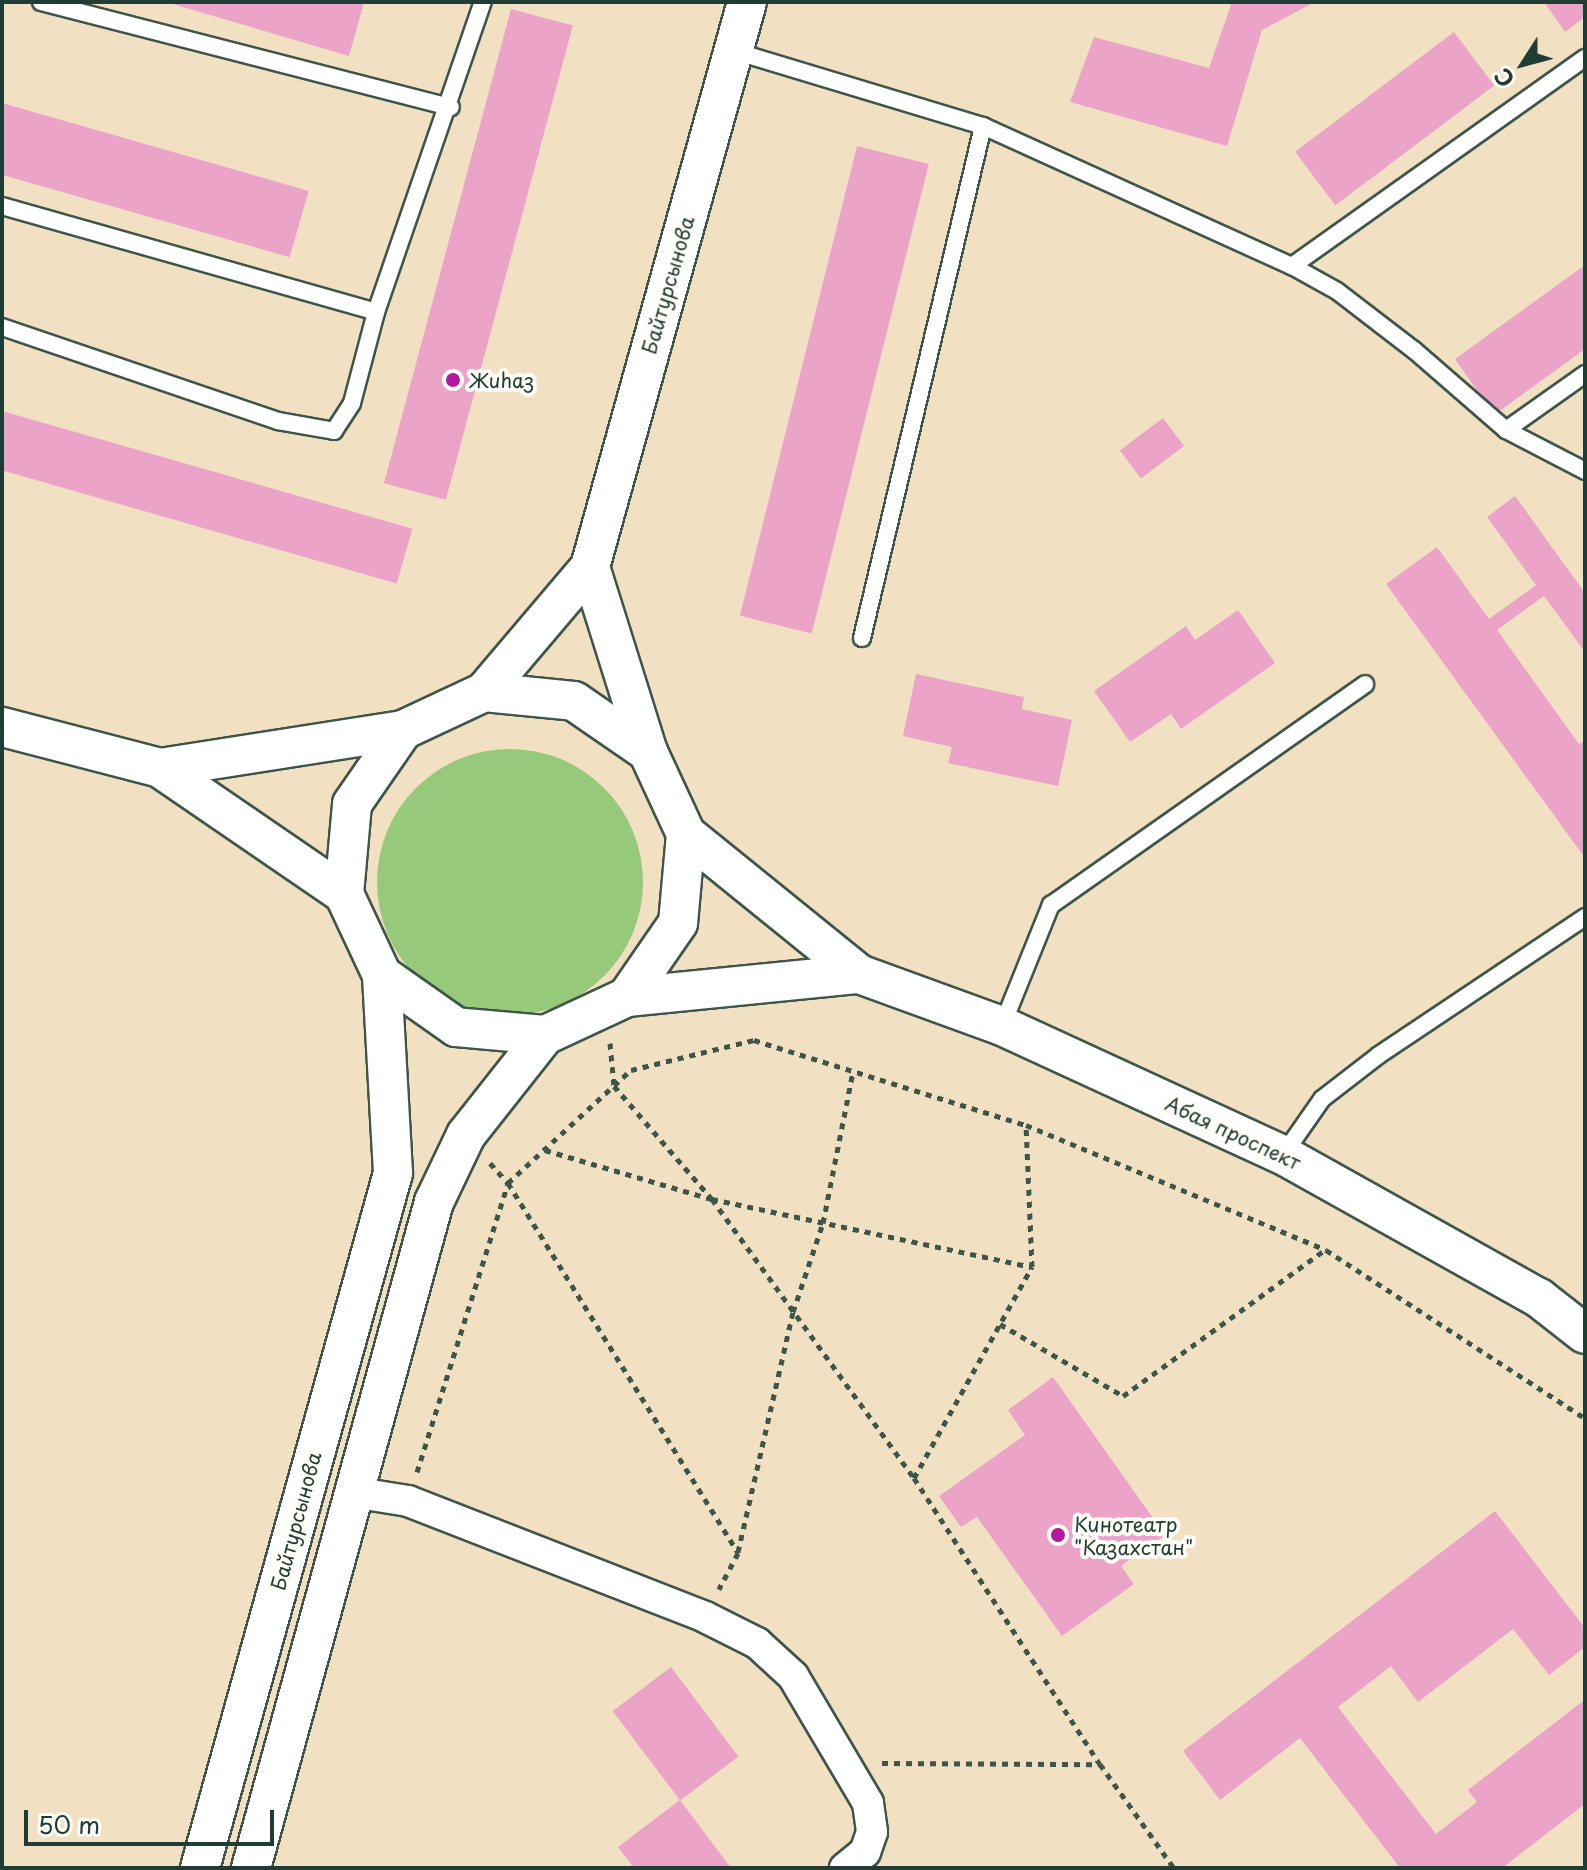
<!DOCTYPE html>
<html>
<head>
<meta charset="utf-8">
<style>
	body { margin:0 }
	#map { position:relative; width:1587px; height:1870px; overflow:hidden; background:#f1e0c2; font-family:"Playpen Sans",sans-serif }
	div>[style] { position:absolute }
	.green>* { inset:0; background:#96c97a }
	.round { border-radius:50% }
	.building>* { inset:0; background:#eba4c8; transform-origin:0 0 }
	.path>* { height:5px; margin-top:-2.5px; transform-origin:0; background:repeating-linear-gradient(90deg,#3e5549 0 6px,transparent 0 12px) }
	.roads { filter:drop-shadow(2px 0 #3e5549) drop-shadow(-2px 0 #3e5549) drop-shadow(0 2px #3e5549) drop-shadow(0 -2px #3e5549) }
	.service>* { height:16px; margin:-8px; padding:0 8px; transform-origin:8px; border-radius:8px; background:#fff }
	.minor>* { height:30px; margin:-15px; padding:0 15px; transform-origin:15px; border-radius:15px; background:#fff }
	.tertiary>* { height:38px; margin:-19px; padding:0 19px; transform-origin:19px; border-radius:19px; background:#fff }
	.dots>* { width:22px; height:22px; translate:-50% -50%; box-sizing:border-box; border:4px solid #fdfcf7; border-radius:50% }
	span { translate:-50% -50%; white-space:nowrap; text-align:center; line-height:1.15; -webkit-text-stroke:8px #fdfcf7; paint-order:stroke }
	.street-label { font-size:20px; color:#1f3d34 }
	.poi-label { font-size:20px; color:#1f3d34 }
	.left { translate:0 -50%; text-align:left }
	.frame { position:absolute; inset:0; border:4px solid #1f3d34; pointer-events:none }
	.north { position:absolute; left:1483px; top:24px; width:80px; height:80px; -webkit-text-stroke:6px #fdfcf7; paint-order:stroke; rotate:234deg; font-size:22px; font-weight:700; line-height:32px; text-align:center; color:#1f3d34 }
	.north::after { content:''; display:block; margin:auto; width:28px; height:36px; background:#1f3d34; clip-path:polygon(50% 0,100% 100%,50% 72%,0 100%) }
	.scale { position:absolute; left:24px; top:1810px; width:250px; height:36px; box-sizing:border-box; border:4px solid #1f3d34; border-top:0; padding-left:10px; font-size:24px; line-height:28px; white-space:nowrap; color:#1f3d34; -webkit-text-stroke:6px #fdfcf7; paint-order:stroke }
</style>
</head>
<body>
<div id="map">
	<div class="green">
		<div class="round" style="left:377px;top:749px;width:266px;height:266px"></div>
	</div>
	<div class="building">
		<div style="clip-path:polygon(166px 2px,364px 2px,349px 56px)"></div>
		<div style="clip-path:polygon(1232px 2px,1315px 2px,1262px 30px,1227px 146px,1070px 102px,1094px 37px,1209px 68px)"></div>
		<div style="clip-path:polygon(1544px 2px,1585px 2px,1585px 17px,1565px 32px)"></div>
		<div style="left:511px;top:9px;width:64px;height:491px;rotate:15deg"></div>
		<div style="left:1454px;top:32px;width:67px;height:199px;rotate:53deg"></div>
		<div style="left:2px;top:103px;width:319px;height:69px;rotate:16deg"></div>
		<div style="left:857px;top:146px;width:74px;height:484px;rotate:14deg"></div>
		<div style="clip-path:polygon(1585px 265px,1585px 349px,1494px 415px,1455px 359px)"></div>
		<div style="left:2px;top:411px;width:427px;height:57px;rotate:16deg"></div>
		<div style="left:1163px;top:418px;width:35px;height:54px;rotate:53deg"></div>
		<div style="clip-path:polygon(1515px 496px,1585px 593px,1585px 652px,1544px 596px,1497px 630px,1579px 744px,1585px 740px,1585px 858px,1386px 584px,1437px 547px,1489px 619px,1536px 585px,1487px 517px)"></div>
		<div style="clip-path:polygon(1238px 610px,1275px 663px,1181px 729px,1171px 714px,1130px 742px,1094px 691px,1186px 626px,1195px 640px)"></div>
		<div style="clip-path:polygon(916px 674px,1024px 697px,1022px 709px,1072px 720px,1058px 786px,948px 763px,952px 747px,903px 736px)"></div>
		<div style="clip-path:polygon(1053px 1377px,1165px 1535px,1121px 1566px,1134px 1584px,1062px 1636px,977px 1517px,961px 1527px,939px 1496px,1025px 1435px,1008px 1410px)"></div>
		<div style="clip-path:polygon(1495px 1511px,1585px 1628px,1585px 1647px,1549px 1675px,1513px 1629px,1418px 1702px,1391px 1666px,1338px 1707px,1436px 1834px,1477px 1802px,1468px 1790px,1583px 1701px,1585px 1804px,1502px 1868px,1400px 1868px,1300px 1738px,1220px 1800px,1183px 1751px)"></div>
		<div style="left:671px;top:1667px;width:112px;height:73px;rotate:53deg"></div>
		<div style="clip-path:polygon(680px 1800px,731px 1868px,634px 1868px,618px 1847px)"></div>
	</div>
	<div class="path">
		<div style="left:610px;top:1043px;width:43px;rotate:84.7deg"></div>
		<div style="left:614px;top:1086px;width:150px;rotate:49.1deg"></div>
		<div style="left:712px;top:1199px;width:344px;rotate:54.1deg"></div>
		<div style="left:914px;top:1478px;width:341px;rotate:57deg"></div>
		<div style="left:1100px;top:1764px;width:128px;rotate:54.6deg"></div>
		<div style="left:545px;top:1150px;width:174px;rotate:16.4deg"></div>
		<div style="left:712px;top:1199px;width:327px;rotate:12deg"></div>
		<div style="left:1032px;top:1267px;width:142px;rotate:-92.4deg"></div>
		<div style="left:490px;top:1163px;width:27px;rotate:48deg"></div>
		<div style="left:508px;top:1183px;width:436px;rotate:58.1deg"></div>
		<div style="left:738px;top:1553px;width:41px;rotate:117.8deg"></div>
		<div style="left:1000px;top:1324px;width:143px;rotate:30.3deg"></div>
		<div style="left:1123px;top:1396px;width:249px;rotate:-35.9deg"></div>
		<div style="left:417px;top:1472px;width:303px;rotate:-72.5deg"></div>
		<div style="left:508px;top:1183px;width:167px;rotate:-42.6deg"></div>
		<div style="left:631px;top:1070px;width:127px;rotate:-13.7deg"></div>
		<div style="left:754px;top:1040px;width:285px;rotate:17.4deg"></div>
		<div style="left:1026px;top:1125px;width:325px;rotate:22.6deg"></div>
		<div style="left:1326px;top:1250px;width:309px;rotate:33deg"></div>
		<div style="left:914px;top:1478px;width:242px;rotate:-60.8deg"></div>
		<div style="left:738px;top:1552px;width:246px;rotate:-77.1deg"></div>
		<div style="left:793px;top:1312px;width:94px;rotate:-71.4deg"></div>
		<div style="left:823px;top:1223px;width:155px;rotate:-78.8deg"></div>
		<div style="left:882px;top:1763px;width:218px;rotate:0.3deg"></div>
	</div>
	<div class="roads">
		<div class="service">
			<div style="left:41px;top:2px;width:423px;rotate:14.4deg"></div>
			<div style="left:734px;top:51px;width:260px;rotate:16.8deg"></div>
			<div style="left:983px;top:126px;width:339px;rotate:24.4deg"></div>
			<div style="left:1292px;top:266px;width:51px;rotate:29.1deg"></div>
			<div style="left:1337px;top:291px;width:97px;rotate:37.5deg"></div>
			<div style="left:1414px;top:350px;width:122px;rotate:41deg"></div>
			<div style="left:1506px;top:430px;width:89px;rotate:27.4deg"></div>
			<div style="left:2px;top:206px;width:389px;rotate:15.8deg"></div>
			<div style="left:1292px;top:266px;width:359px;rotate:-35.4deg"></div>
			<div style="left:2px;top:327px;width:292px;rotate:18.8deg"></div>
			<div style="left:278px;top:421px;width:57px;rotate:10.1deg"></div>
			<div style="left:334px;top:431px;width:33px;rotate:-57deg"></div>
			<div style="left:352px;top:403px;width:94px;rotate:-75.2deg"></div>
			<div style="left:376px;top:312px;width:328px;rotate:-71deg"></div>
			<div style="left:1506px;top:430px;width:97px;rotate:-35.3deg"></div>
			<div style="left:862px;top:638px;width:526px;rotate:-76.7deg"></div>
			<div style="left:1002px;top:1026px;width:131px;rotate:-68deg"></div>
			<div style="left:1051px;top:905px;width:384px;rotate:-35.1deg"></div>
			<div style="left:1283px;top:1155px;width:68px;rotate:-55.1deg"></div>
			<div style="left:1322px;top:1099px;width:72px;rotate:-37.7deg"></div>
			<div style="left:1379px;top:1055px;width:248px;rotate:-33.8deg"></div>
		</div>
		<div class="minor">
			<div style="left:352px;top:1492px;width:57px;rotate:9.1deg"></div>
			<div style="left:408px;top:1501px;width:319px;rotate:21.3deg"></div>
			<div style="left:705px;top:1617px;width:58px;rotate:26.6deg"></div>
			<div style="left:757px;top:1643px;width:49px;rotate:42.5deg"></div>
			<div style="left:793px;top:1676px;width:147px;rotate:59.4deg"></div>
			<div style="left:868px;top:1803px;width:29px;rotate:82deg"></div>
			<div style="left:872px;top:1832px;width:21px;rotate:109deg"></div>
			<div style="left:865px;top:1852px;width:26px;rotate:141deg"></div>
		</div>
		<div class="tertiary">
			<div style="left:590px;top:567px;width:194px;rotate:72.6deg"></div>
			<div style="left:484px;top:692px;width:164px;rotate:-49.7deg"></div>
			<div style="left:590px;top:567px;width:586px;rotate:-74.47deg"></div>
			<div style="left:2px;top:727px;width:163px;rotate:14.5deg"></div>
			<div style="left:160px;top:768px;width:223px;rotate:34.4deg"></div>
			<div style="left:160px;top:768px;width:246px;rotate:-8.9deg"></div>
			<div style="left:403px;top:730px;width:89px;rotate:-25.1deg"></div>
			<div style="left:484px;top:692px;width:90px;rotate:5.7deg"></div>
			<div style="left:574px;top:701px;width:90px;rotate:34.6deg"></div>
			<div style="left:648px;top:752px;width:90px;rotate:65.1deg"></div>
			<div style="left:686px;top:834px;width:89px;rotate:95.1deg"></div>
			<div style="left:678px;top:923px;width:90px;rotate:124.6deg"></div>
			<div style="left:627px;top:997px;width:90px;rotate:155.1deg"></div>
			<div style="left:545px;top:1035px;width:89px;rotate:-174.9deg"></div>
			<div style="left:456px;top:1027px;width:90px;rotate:-144.9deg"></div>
			<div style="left:382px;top:975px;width:89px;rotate:-115.1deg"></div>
			<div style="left:344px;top:894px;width:90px;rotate:-84.9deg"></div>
			<div style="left:352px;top:804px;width:90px;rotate:-55.4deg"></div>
			<div style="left:686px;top:834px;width:223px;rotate:39deg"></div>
			<div style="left:859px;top:974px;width:152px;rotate:20deg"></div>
			<div style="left:1002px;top:1026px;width:309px;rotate:24.7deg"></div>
			<div style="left:1283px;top:1155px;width:293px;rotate:29.2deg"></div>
			<div style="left:1539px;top:1298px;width:58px;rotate:38deg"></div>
			<div style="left:627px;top:997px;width:233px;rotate:-5.7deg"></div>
			<div style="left:200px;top:1868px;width:721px;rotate:-74.48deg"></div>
			<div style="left:393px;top:1173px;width:198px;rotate:-93.2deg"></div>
			<div style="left:251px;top:1868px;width:691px;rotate:-74.64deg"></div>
			<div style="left:434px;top:1202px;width:74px;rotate:-64.5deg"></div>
			<div style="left:466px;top:1135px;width:127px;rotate:-51.7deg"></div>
		</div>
	</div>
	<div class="dots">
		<div style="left:453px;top:380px;background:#b5179e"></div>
		<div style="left:1058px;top:1535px;background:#b5179e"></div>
	</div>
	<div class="street-label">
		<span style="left:668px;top:285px;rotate:-74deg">Байтурсынова</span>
		<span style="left:1233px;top:1133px;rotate:25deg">Абая проспект</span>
		<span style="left:296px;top:1521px;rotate:-75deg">Байтурсынова</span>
	</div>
	<div class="poi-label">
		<span class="left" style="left:469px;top:380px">Жиһаз</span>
		<span class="left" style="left:1074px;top:1536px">Кинотеатр<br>"Казахстан"</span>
	</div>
	<div class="frame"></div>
	<div class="north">С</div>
	<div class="scale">50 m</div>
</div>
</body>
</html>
